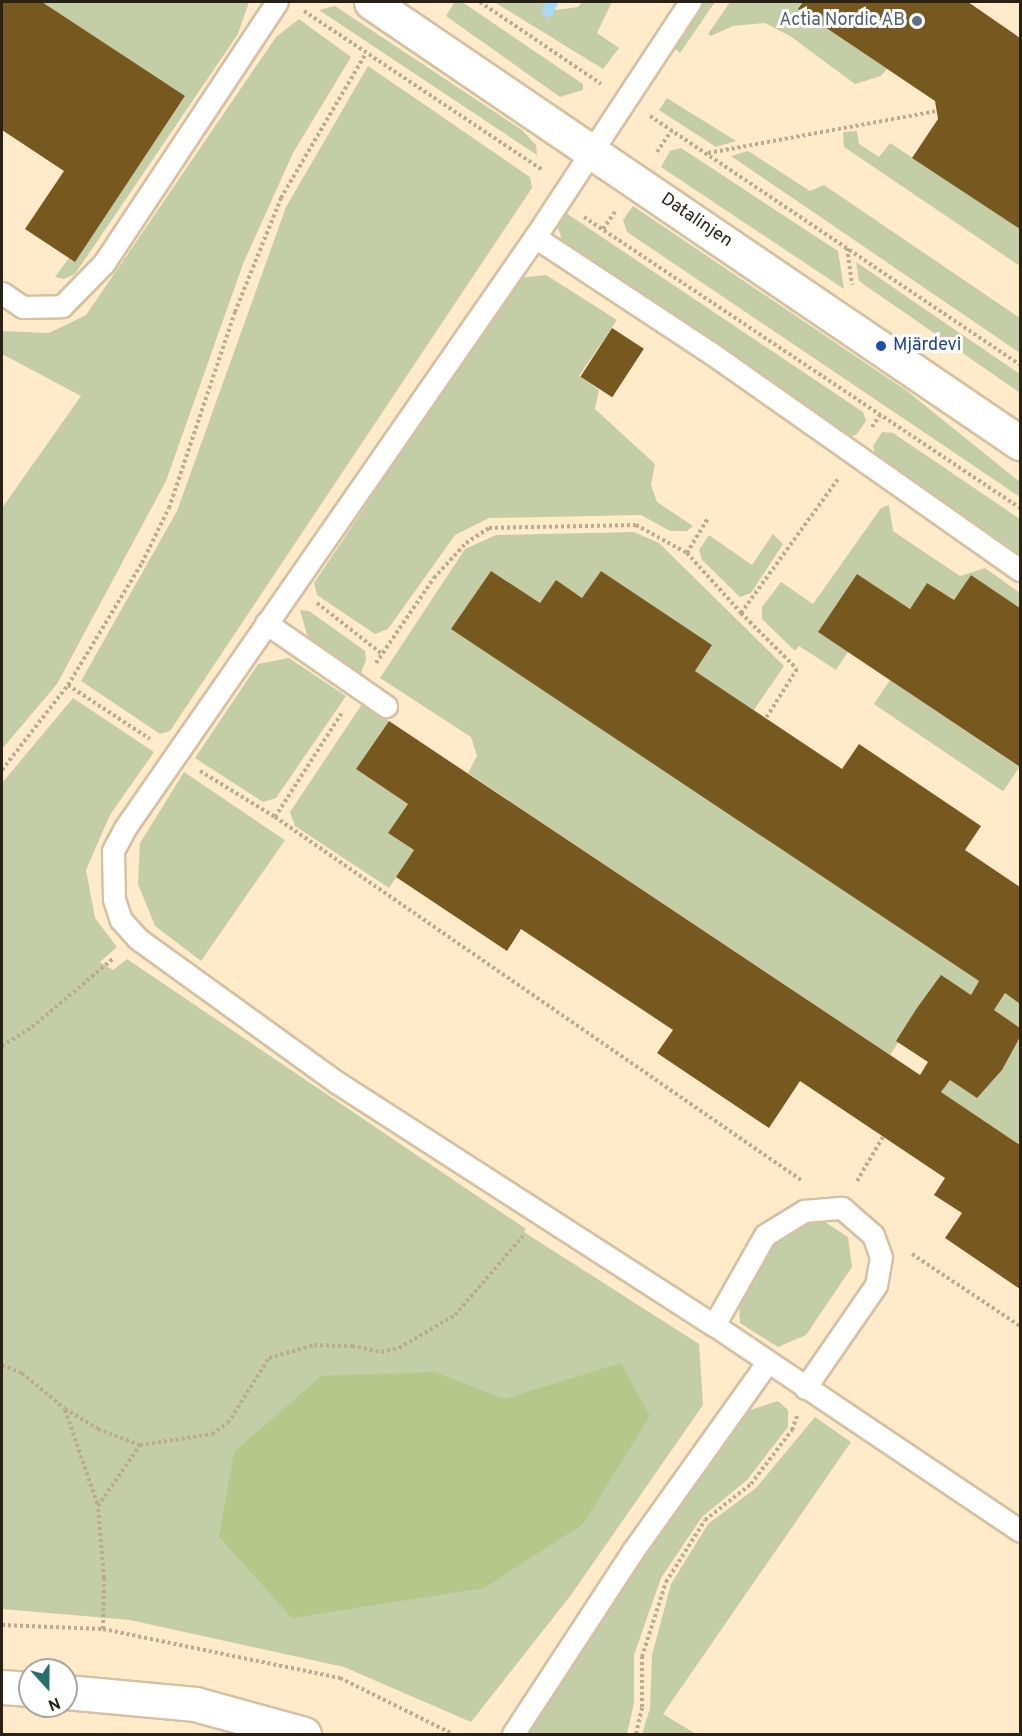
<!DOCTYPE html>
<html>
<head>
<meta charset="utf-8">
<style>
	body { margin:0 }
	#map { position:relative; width:1022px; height:1736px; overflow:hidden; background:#ffeac9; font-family:Overpass,sans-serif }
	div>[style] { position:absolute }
	.green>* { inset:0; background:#c3cea7; transform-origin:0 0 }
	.forest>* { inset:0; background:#b7c78a }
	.stream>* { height:12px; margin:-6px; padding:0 6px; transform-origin:6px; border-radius:6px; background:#a8daf8 }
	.building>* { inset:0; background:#77581f; transform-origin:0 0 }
	.path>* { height:4px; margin-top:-2px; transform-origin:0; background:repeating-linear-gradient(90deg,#bbab90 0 3px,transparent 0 6px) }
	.roads { filter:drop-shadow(2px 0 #d5c1a1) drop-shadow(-2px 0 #d5c1a1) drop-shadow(0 2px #d5c1a1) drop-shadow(0 -2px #d5c1a1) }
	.service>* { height:21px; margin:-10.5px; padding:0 10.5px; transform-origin:10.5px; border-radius:10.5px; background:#fff }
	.tertiary>* { height:33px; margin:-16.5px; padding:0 16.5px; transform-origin:16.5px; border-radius:16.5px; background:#fff }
	.dots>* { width:16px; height:16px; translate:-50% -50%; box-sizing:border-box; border:3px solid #fff; border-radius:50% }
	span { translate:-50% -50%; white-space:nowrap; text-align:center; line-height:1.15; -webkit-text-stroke:6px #fff; paint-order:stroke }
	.service-label { font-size:18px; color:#4e5e75 }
	.right { translate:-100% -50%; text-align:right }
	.street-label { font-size:18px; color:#292115 }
	.transit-label { font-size:18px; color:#164399 }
	.left { translate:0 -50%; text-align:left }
	.frame { position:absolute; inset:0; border:3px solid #292115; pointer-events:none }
	.north { position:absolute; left:18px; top:1658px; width:60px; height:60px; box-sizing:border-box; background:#fff; border:2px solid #a9a6a1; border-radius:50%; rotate:159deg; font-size:16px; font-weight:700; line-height:24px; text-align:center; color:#292115 }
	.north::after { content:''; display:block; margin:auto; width:21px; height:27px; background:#256f6c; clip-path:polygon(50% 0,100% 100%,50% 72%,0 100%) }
</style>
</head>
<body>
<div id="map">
	<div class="green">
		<div style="clip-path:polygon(42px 2px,249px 2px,238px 34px,75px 274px,64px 279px,55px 277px,69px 258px,75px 261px,185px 97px)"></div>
		<div style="clip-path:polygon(462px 2px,583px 84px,583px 90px,560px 97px,446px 16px,454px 3px)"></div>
		<div style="clip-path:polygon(494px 2px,544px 2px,548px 11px,578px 7px,582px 2px,612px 2px,597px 33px,619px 48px,603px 69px)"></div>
		<div style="clip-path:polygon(702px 2px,715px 2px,680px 53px,672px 46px)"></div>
		<div style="clip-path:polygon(730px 2px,803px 2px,798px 9px,887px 69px,881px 76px,855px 84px,790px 36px,765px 23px,733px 26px,711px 36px,708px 34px)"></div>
		<div style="clip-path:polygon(335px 6px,522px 130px,536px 145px,537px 155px,319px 10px)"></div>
		<div style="clip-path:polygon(299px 19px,351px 57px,293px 153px,243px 264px,166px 481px,57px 684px,2px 749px,2px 508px,81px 396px,2px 354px,2px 331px,49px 333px,86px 315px,276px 37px)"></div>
		<div style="clip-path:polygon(368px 66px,530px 177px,532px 188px,170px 731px,160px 734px,81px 681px,177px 511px,286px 207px)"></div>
		<div style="clip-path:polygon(667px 98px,736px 141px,716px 147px,659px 110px)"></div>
		<div style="clip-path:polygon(857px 131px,859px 144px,879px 157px,890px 143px,1020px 229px,1020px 266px,844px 147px,843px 132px)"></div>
		<div style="clip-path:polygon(681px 148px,838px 251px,844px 289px,661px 167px,670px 151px)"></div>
		<div style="clip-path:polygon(748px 151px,810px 191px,824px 185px,1020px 318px,1020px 353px,731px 156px)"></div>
		<div style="clip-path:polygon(633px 206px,907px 391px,1020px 482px,1020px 497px,627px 232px,623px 220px)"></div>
		<div style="clip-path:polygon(563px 211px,863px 412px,866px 421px,856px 435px,847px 438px,564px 247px,557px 224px)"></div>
		<div style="clip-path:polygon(856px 262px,1020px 374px,1020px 393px,859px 281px)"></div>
		<div style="clip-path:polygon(546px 275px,617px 320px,579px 376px,599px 390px,595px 409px,655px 464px,651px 485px,657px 502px,693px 526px,687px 531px,670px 531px,641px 515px,489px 518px,455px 535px,388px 629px,375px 634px,317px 595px,314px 583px,518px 278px)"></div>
		<div style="clip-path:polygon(882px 432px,893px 433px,1020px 519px,1020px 554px,875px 454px,873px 446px)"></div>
		<div style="clip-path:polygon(889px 505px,893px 531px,960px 576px,985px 568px,1020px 593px,1020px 608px,971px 575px,954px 600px,927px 583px,910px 609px,857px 574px,818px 632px,848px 652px,836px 670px,799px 646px,795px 651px,762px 619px,762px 607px,781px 582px,813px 604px,881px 508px)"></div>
		<div style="clip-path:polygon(634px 532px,659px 543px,784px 666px,754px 710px,695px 671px,712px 645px,601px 571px,582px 598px,556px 581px,540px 603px,491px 571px,452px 629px,979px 981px,971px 995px,941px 976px,890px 1055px,468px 773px,477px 756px,471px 737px,380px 678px,465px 549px,496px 535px)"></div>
		<div style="clip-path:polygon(773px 534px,783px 544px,751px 593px,740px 597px,702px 560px,699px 550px,709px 535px,752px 565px)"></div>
		<div style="clip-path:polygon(300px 610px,309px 611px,365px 651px,366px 660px,361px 673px,308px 638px)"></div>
		<div style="clip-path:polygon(289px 658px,346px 696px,276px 798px,263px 802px,195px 758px,258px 664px)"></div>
		<div style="left:890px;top:680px;width:156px;height:29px;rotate:34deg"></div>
		<div style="clip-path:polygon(73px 698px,154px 752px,110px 815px,86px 870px,95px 918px,117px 947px,100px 962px,113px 970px,127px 959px,526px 1229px,524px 1232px,699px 1344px,703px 1405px,571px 1595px,471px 1722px,344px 1667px,130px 1620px,2px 1609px,2px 783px)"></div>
		<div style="clip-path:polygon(362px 704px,389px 721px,356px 769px,408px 804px,388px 833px,414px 850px,389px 888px,295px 826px,290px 812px)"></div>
		<div style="clip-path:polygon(184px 772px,285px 840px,201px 961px,155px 926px,138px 884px,140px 843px)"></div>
		<div style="clip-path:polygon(1005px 993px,1020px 1004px,1020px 1028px,994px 1010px)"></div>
		<div style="clip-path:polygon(1020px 1037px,1020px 1145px,941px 1092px,950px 1080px,977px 1097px,1002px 1070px)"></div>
		<div style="clip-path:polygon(801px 1219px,820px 1219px,848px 1237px,852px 1267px,806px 1335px,778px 1347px,740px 1323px,739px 1300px,774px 1239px)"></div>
		<div style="clip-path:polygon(778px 1401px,788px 1410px,788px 1427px,747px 1480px,702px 1517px,661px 1578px,634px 1655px,634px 1703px,627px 1734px,520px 1734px,734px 1415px)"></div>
		<div style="clip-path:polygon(815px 1417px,851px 1442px,663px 1714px,696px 1734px,642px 1734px,650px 1708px,652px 1655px,671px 1584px,708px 1524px,756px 1488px)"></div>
	</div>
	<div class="forest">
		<div style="clip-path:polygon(621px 1363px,650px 1416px,583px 1524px,484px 1588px,292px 1618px,219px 1537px,234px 1452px,321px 1376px,435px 1372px,504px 1399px)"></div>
	</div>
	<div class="stream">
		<div style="left:548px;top:11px;width:10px;rotate:-66deg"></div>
	</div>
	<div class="building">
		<div style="clip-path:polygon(2px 2px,42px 2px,185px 96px,75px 262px,25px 229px,64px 171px,2px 130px)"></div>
		<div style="clip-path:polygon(803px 2px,968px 2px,1020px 38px,1020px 229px,912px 158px,938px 119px,935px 101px,798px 9px)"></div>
		<div style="left:612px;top:328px;width:38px;height:58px;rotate:33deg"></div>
		<div style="clip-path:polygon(491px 571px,540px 603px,556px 580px,582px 598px,601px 571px,712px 645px,695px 671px,842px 769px,859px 744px,981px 826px,965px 850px,1020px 887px,1020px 1004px,1005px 993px,994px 1010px,1020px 1028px,1020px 1037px,1002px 1070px,977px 1098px,950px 1080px,941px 1092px,1020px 1145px,1020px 1289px,945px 1238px,962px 1213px,934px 1195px,945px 1178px,800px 1081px,769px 1128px,657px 1053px,673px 1030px,521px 929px,507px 951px,396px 877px,414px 850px,388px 833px,408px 804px,356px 769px,389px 721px,920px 1075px,928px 1062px,896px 1041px,917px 1008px,941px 975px,971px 995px,979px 981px,451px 629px)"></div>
		<div style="clip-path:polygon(857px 574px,910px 609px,927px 583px,954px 600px,971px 575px,1020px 608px,1020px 767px,818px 632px)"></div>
	</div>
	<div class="path">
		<div style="left:480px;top:2px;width:146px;rotate:34.1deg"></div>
		<div style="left:304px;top:11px;width:286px;rotate:33.7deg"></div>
		<div style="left:650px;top:116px;width:446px;rotate:33.9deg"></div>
		<div style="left:657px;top:152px;width:27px;rotate:-56deg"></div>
		<div style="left:708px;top:153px;width:232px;rotate:-10.4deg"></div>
		<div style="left:584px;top:217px;width:524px;rotate:33.72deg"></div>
		<div style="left:603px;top:229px;width:21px;rotate:-55deg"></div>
		<div style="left:847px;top:248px;width:37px;rotate:82deg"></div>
		<div style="left:872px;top:427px;width:17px;rotate:-57deg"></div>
		<div style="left:687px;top:553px;width:41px;rotate:-59deg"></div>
		<div style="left:317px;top:603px;width:83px;rotate:38.1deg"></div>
		<div style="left:741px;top:613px;width:79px;rotate:45deg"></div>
		<div style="left:797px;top:669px;width:58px;rotate:122.3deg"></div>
		<div style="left:376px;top:663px;width:103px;rotate:-55.7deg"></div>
		<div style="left:434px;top:578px;width:47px;rotate:-47.6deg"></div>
		<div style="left:466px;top:543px;width:27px;rotate:-33deg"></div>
		<div style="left:489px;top:528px;width:147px;rotate:-1.2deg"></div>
		<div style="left:636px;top:525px;width:58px;rotate:28.8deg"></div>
		<div style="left:687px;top:553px;width:81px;rotate:48deg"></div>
		<div style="left:741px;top:613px;width:165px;rotate:-54.1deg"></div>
		<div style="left:68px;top:685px;width:98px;rotate:33.4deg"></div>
		<div style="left:2px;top:770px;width:108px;rotate:-52.2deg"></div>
		<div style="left:68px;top:685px;width:143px;rotate:-58.8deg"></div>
		<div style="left:142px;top:563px;width:61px;rotate:-63.9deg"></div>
		<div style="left:169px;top:508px;width:207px;rotate:-71.4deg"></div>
		<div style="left:235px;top:312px;width:123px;rotate:-68deg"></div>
		<div style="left:281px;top:198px;width:166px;rotate:-59.6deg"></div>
		<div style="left:200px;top:771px;width:88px;rotate:31.5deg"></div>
		<div style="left:275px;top:817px;width:639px;rotate:34.61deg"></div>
		<div style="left:275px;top:817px;width:126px;rotate:-57.3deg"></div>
		<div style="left:2px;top:1046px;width:36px;rotate:-32deg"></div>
		<div style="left:32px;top:1027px;width:107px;rotate:-40.1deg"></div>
		<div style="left:857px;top:1181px;width:51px;rotate:-59.4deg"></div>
		<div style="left:912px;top:1254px;width:130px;rotate:33.7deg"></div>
		<div style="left:2px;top:1365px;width:22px;rotate:22deg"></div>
		<div style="left:22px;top:1373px;width:56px;rotate:39.9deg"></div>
		<div style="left:65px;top:1409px;width:39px;rotate:31deg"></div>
		<div style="left:98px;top:1429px;width:45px;rotate:20.9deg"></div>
		<div style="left:140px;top:1445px;width:73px;rotate:-8.7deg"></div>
		<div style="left:212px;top:1434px;width:19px;rotate:-35deg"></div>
		<div style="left:228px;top:1423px;width:77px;rotate:-57.8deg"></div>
		<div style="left:269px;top:1358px;width:47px;rotate:-16.1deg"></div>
		<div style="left:314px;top:1345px;width:38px;rotate:2deg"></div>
		<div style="left:352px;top:1346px;width:30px;rotate:12deg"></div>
		<div style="left:381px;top:1352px;width:18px;rotate:-13deg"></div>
		<div style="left:399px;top:1348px;width:65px;rotate:-30.5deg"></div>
		<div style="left:455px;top:1315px;width:104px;rotate:-49.3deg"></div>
		<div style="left:65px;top:1410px;width:102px;rotate:71deg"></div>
		<div style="left:2px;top:1625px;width:101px;rotate:2.3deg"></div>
		<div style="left:103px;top:1629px;width:242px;rotate:11.7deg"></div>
		<div style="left:340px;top:1678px;width:126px;rotate:26.4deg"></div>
		<div style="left:103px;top:1629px;width:51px;rotate:-88.9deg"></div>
		<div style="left:104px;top:1578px;width:72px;rotate:-94.8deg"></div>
		<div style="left:98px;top:1506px;width:74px;rotate:-55.5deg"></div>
		<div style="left:636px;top:1734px;width:28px;rotate:-77deg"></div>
		<div style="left:642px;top:1707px;width:50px;rotate:-90deg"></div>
		<div style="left:642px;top:1657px;width:79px;rotate:-72.3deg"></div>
		<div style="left:666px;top:1582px;width:73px;rotate:-57.8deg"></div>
		<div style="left:705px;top:1520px;width:58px;rotate:-38deg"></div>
		<div style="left:751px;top:1484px;width:68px;rotate:-52.8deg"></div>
		<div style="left:792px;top:1430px;width:15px;rotate:-70deg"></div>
	</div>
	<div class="roads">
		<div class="service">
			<div style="left:690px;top:2px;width:282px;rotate:123.4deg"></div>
			<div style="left:535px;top:237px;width:719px;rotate:124.75deg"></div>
			<div style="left:125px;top:828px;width:26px;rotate:118deg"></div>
			<div style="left:113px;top:851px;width:48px;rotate:88.8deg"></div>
			<div style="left:114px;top:899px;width:22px;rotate:72deg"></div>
			<div style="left:121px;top:920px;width:25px;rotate:48deg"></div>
			<div style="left:138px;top:939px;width:246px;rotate:35.8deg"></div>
			<div style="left:338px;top:1083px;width:447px;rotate:32.8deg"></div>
			<div style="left:714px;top:1325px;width:369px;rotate:33.9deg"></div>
			<div style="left:535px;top:237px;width:211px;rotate:33.4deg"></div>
			<div style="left:711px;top:353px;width:378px;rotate:35.1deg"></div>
			<div style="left:2px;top:293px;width:25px;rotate:34deg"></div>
			<div style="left:23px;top:307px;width:39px;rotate:-1deg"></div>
			<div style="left:62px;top:306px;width:60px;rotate:-45.7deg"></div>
			<div style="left:104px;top:263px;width:313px;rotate:-56.5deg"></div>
			<div style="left:266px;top:623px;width:146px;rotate:34.7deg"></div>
			<div style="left:714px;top:1325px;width:103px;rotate:-60.5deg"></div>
			<div style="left:765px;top:1235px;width:46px;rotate:-31.6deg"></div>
			<div style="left:804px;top:1211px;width:38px;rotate:-5deg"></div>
			<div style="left:842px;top:1208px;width:41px;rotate:41.1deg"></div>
			<div style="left:873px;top:1235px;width:23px;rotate:70deg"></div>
			<div style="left:881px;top:1257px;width:28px;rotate:100deg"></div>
			<div style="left:876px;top:1285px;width:125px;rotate:124.6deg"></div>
			<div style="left:513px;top:1734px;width:217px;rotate:-56.8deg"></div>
			<div style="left:632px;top:1552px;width:232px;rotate:-54.5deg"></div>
		</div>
		<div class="tertiary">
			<div style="left:371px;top:2px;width:785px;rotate:34.2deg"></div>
			<div style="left:2px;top:1687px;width:28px;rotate:4deg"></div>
			<div style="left:66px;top:1692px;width:130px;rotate:5.3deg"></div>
			<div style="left:195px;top:1704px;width:113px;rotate:15.4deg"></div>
		</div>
	</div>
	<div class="dots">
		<div style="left:917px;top:21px;background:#5c6f8a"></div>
		<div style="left:881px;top:346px;background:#1a4fb4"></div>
	</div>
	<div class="service-label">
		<span class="right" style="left:905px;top:21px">Actia Nordic AB</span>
	</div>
	<div class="street-label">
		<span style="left:696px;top:221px;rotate:34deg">Datalinjen</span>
	</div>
	<div class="transit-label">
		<span class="left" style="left:893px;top:346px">Mjärdevi</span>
	</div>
	<div class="frame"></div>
	<div class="north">N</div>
</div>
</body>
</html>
